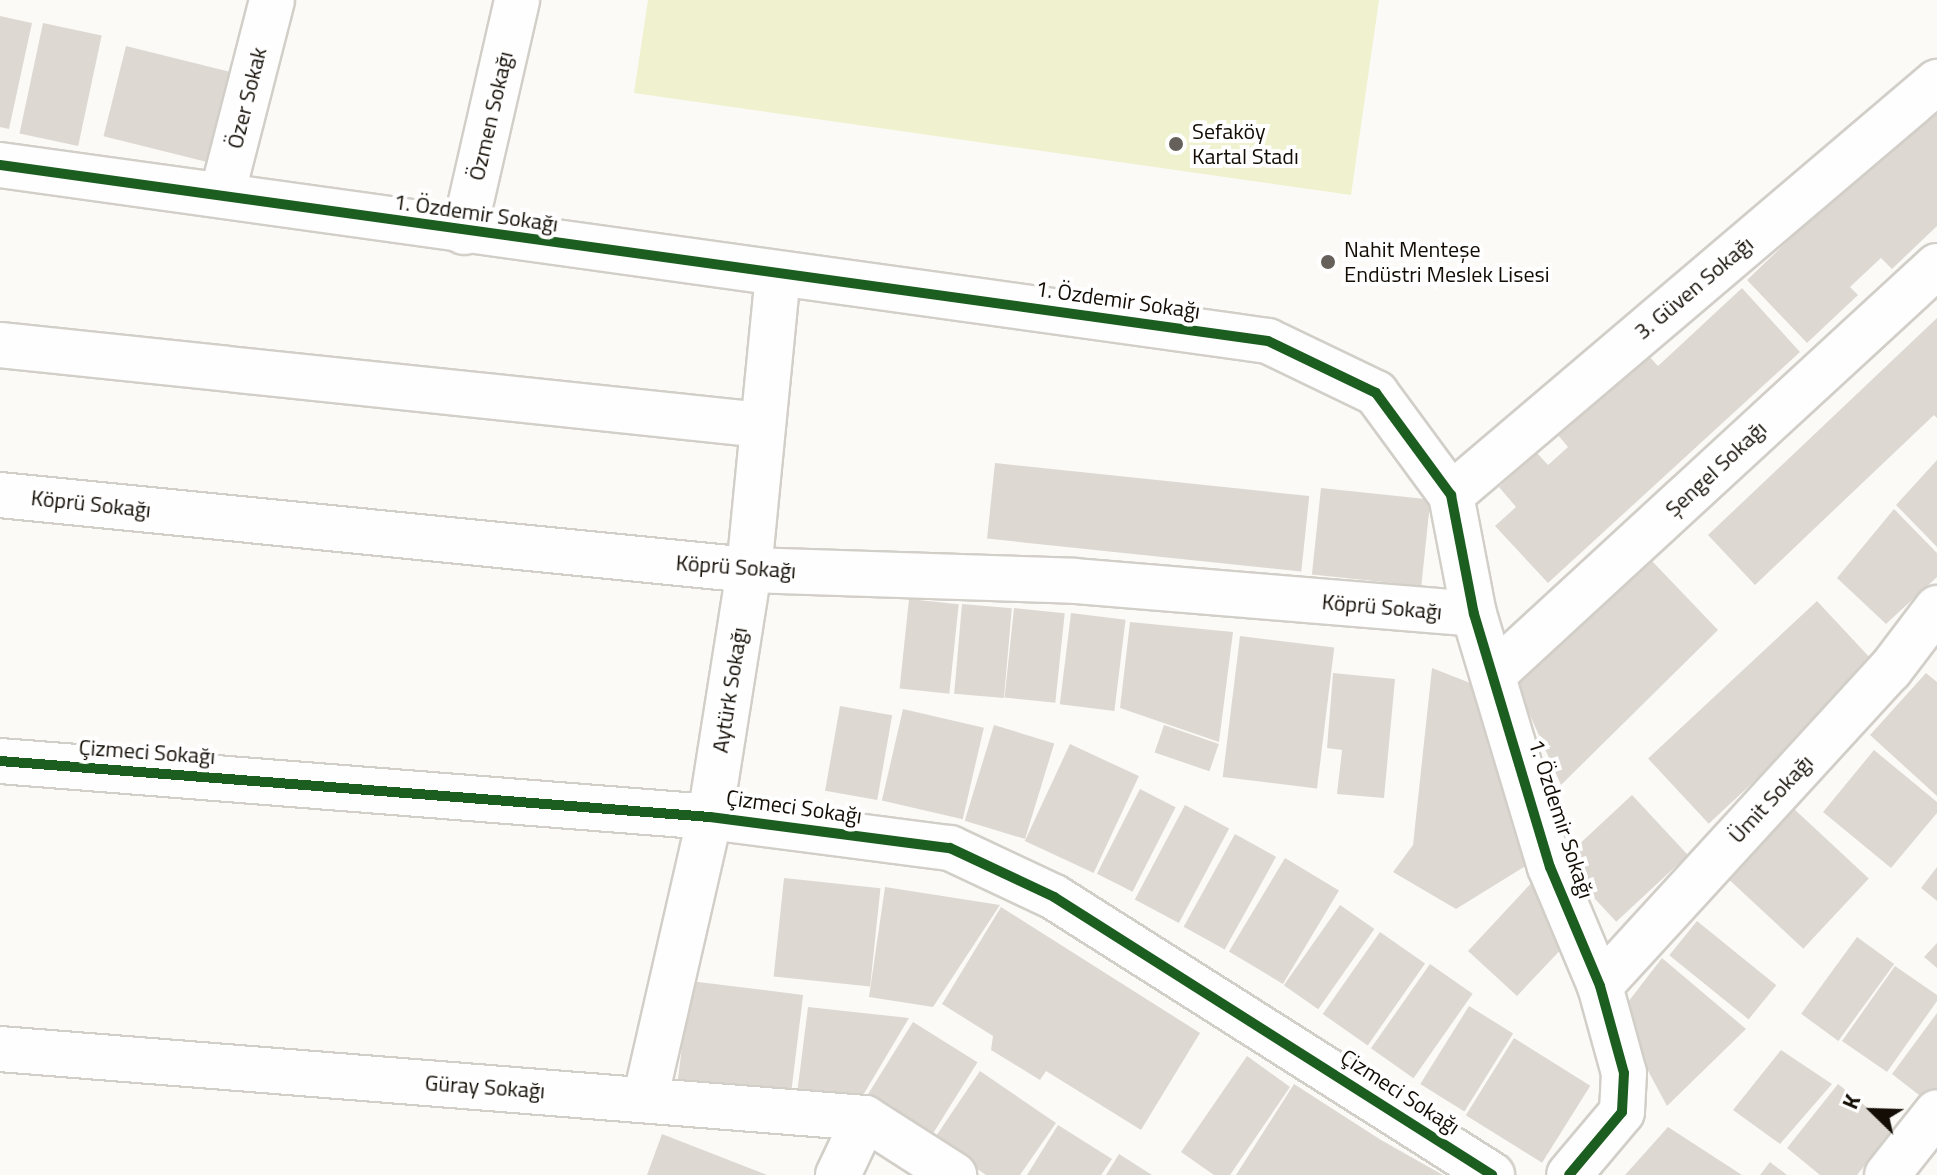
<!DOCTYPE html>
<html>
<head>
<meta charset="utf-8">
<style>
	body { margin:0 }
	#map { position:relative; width:1937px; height:1175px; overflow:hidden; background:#fcfaf7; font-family:"Titillium Web",sans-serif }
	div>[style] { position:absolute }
	.green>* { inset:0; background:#f0f1ce }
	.building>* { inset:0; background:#ddd8d2; transform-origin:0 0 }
	.roads { filter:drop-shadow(2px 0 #d2cec8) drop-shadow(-2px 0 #d2cec8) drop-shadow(0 2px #d2cec8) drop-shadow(0 -2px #d2cec8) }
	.street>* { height:44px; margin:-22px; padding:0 22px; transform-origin:22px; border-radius:22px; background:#fffefe }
	.cycleway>* { height:10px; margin:-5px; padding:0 5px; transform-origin:5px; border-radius:5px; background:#1b5e20 }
	.dots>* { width:22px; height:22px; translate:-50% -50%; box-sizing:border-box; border:4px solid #fff; border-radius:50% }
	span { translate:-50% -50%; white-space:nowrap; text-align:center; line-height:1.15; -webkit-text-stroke:8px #fff; paint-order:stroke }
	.street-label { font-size:22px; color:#130d05 }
	.poi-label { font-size:22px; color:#130d05 }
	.left { translate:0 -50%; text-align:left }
	.north { position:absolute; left:1833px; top:1071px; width:80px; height:80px; -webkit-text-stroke:6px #fff; paint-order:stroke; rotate:293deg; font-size:22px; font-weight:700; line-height:32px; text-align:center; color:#130d05 }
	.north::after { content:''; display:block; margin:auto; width:28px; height:36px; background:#130d05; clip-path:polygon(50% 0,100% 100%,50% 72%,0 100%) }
</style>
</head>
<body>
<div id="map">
	<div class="green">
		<div style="clip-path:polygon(648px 0,1379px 0,1351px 195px,634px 93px)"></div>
	</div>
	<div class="building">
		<div style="clip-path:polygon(0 16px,32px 23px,9px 129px,0 127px)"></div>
		<div style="left:43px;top:23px;width:60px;height:113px;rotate:12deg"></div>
		<div style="left:126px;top:46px;width:115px;height:93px;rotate:14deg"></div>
		<div style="clip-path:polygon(1937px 98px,1937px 226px,1892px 269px,1881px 258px,1850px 287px,1858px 295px,1807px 343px,1747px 280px)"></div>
		<div style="clip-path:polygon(1742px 288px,1800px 352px,1548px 583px,1495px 526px,1516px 507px,1499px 487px,1537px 453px,1548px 465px,1568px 447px,1558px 435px,1647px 354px,1658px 366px)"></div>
		<div style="clip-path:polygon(1937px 318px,1937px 418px,1934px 415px,1755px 585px,1708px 535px)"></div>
		<div style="clip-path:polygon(1937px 460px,1937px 547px,1896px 505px)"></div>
		<div style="left:995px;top:463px;width:316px;height:76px;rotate:6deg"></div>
		<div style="left:1321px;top:488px;width:110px;height:87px;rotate:6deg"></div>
		<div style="clip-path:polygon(1894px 509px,1937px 553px,1937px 577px,1886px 624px,1837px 578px)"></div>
		<div style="clip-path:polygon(1652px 561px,1718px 630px,1561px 785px,1517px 686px)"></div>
		<div style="left:909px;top:599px;width:50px;height:90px;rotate:6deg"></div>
		<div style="left:1817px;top:601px;width:89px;height:231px;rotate:47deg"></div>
		<div style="left:962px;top:604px;width:50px;height:90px;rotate:5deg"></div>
		<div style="left:1014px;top:608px;width:51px;height:90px;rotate:6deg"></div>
		<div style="left:1071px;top:613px;width:55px;height:92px;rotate:7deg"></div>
		<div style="clip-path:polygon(1130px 622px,1233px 632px,1219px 742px,1120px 708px)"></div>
		<div style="left:1240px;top:636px;width:95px;height:142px;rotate:7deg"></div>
		<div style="clip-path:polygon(1432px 668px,1478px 686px,1529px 864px,1456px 909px,1393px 872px,1413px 845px)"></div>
		<div style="clip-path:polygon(1333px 673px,1395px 679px,1384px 798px,1337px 794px,1342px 750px,1327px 748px)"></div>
		<div style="clip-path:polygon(1926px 673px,1937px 682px,1937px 796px,1870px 735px)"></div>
		<div style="left:840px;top:706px;width:53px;height:86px;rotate:10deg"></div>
		<div style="left:903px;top:709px;width:83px;height:94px;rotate:13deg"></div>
		<div style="left:994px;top:725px;width:63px;height:100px;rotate:17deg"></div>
		<div style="left:1164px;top:725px;width:58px;height:29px;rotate:19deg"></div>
		<div style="left:1070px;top:744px;width:76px;height:107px;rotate:25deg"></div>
		<div style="clip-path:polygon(1874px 750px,1937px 802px,1937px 813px,1891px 868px,1823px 812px)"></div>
		<div style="left:1140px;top:789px;width:40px;height:95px;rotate:27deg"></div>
		<div style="left:1632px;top:795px;width:82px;height:98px;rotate:47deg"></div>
		<div style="left:1185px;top:805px;width:50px;height:107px;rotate:28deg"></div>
		<div style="left:1792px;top:807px;width:105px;height:96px;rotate:43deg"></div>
		<div style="left:1235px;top:834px;width:47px;height:106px;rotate:29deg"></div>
		<div style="left:1285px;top:858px;width:63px;height:109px;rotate:31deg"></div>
		<div style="clip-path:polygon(1937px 867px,1937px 901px,1921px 888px)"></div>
		<div style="left:784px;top:878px;width:97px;height:99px;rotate:6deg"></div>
		<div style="clip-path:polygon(1535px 879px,1569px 941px,1517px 996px,1468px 951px)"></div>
		<div style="clip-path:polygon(885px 887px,1000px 905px,933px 1007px,869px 997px)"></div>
		<div style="left:1340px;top:905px;width:42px;height:98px;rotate:35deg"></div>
		<div style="clip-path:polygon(1001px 907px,1200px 1033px,1141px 1130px,1046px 1071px,1040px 1080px,991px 1050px,993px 1036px,942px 1004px)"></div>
		<div style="left:1697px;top:921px;width:102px;height:44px;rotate:39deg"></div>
		<div style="left:1380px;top:932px;width:55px;height:100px;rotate:35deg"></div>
		<div style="left:1857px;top:937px;width:46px;height:95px;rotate:36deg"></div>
		<div style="clip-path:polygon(1937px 943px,1937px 968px,1924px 957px)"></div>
		<div style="clip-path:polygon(1662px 958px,1746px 1029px,1667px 1106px,1618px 1015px)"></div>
		<div style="left:1430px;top:964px;width:52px;height:103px;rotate:35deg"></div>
		<div style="clip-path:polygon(1895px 966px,1937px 995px,1937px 1001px,1887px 1072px,1842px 1041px)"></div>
		<div style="left:690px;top:981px;width:114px;height:99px;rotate:7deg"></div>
		<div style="left:1469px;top:1006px;width:52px;height:92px;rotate:32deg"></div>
		<div style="clip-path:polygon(808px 1007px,909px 1018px,859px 1102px,797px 1094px)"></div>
		<div style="clip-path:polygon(1937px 1013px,1937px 1109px,1892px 1074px)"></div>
		<div style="left:913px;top:1022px;width:76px;height:88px;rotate:32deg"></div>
		<div style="left:1514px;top:1038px;width:90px;height:91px;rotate:32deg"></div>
		<div style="clip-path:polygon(1781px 1050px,1832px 1084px,1780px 1144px,1733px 1110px)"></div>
		<div style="clip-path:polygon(1247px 1056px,1290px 1087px,1230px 1175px,1214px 1175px,1181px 1152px)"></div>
		<div style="clip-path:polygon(980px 1071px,1056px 1123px,1020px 1175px,986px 1175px,934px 1139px)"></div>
		<div style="clip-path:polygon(1294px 1084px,1381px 1140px,1443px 1175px,1236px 1175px)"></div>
		<div style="clip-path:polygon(1838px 1084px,1894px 1129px,1857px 1175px,1820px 1175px,1787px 1148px)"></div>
		<div style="clip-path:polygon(1058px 1125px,1112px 1159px,1101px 1175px,1027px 1175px)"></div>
		<div style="clip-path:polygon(1668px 1127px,1742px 1175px,1625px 1175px)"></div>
		<div style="clip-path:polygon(662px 1134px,767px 1175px,647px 1175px)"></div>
		<div style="clip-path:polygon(1119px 1154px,1152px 1175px,1106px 1175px)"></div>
		<div style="clip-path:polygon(1770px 1162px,1787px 1175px,1760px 1175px)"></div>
	</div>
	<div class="roads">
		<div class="street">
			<div style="left:0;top:165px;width:1280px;rotate:7.9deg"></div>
			<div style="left:1268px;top:341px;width:120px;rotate:25.7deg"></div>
			<div style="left:1376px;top:393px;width:127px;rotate:53.7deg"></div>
			<div style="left:1451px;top:495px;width:121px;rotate:79.1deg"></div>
			<div style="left:1474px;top:614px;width:264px;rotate:73.3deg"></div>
			<div style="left:1550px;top:867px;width:129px;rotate:67.2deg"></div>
			<div style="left:1600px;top:986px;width:90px;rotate:74.6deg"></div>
			<div style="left:1624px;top:1073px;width:39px;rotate:93deg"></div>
			<div style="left:1622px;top:1112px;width:82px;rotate:130.1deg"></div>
			<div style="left:222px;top:195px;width:201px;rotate:-75.6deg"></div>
			<div style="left:464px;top:232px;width:238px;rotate:-77.1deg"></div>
			<div style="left:0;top:345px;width:767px;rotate:5.99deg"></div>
			<div style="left:0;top:495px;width:753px;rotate:5.72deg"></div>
			<div style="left:749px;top:570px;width:325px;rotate:1.9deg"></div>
			<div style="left:1074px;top:581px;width:401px;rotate:4.7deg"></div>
			<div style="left:1451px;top:495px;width:638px;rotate:-40.36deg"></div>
			<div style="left:1495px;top:673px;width:601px;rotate:-42.64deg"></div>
			<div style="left:0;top:761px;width:712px;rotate:4.51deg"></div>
			<div style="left:710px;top:817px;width:242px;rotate:7.4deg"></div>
			<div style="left:950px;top:848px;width:115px;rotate:25.2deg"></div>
			<div style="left:1054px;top:897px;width:519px;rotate:32.4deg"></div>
			<div style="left:1600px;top:986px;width:429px;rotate:-47.5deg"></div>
			<div style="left:1890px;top:670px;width:78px;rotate:-52.8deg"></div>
			<div style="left:0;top:1049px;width:868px;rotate:4.56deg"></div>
			<div style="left:865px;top:1118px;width:106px;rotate:32.6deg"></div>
			<div style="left:645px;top:1100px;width:290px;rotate:-77.1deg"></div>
			<div style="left:710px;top:817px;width:250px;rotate:-81deg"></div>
			<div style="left:749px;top:570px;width:297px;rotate:-84.4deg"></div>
			<div style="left:838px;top:1175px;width:63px;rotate:-64.7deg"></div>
			<div style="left:1887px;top:1175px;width:80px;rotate:-51.6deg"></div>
		</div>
	</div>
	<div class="cycleway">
		<div style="left:0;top:165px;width:1280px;rotate:7.9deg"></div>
		<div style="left:1268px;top:341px;width:120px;rotate:25.7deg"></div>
		<div style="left:1376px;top:393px;width:127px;rotate:53.7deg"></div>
		<div style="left:1451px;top:495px;width:121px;rotate:79.1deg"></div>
		<div style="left:1474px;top:614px;width:264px;rotate:73.3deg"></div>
		<div style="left:1550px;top:867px;width:129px;rotate:67.2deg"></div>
		<div style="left:1600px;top:986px;width:90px;rotate:74.6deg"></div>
		<div style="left:1624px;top:1073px;width:39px;rotate:93deg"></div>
		<div style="left:1622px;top:1112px;width:82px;rotate:130.1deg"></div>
		<div style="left:0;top:761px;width:712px;rotate:4.51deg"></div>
		<div style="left:710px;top:817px;width:242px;rotate:7.4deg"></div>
		<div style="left:950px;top:848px;width:115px;rotate:25.2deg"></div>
		<div style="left:1054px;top:897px;width:519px;rotate:32.4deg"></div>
	</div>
	<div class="dots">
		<div style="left:1176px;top:144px;background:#65605a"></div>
		<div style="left:1328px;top:262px;background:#65605a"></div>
	</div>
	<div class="street-label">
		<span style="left:247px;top:98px;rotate:-76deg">Özer Sokak</span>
		<span style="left:491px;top:116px;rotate:-77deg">Özmen Sokağı</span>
		<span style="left:476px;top:213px;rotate:8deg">1. Özdemir Sokağı</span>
		<span style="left:1694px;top:288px;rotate:-40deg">3. Güven Sokağı</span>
		<span style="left:1118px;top:300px;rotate:8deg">1. Özdemir Sokağı</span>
		<span style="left:1716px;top:469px;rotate:-43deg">Şengel Sokağı</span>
		<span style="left:91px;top:504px;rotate:6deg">Köprü Sokağı</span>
		<span style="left:736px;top:567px;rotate:4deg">Köprü Sokağı</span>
		<span style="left:1382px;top:607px;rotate:5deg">Köprü Sokağı</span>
		<span style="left:730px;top:690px;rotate:-81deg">Aytürk Sokağı</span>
		<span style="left:147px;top:752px;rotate:4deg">Çizmeci Sokağı</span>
		<span style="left:1771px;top:799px;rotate:-47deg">Ümit Sokağı</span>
		<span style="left:794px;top:807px;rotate:8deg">Çizmeci Sokağı</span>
		<span style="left:1561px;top:819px;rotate:72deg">1. Özdemir Sokağı</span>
		<span style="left:485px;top:1087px;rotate:4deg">Güray Sokağı</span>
		<span style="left:1400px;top:1092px;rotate:33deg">Çizmeci Sokağı</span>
	</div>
	<div class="poi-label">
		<span class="left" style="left:1192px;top:144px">Sefaköy<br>Kartal Stadı</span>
		<span class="left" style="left:1344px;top:262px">Nahit Menteşe<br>Endüstri Meslek Lisesi</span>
	</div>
	<div class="north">K</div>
</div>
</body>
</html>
